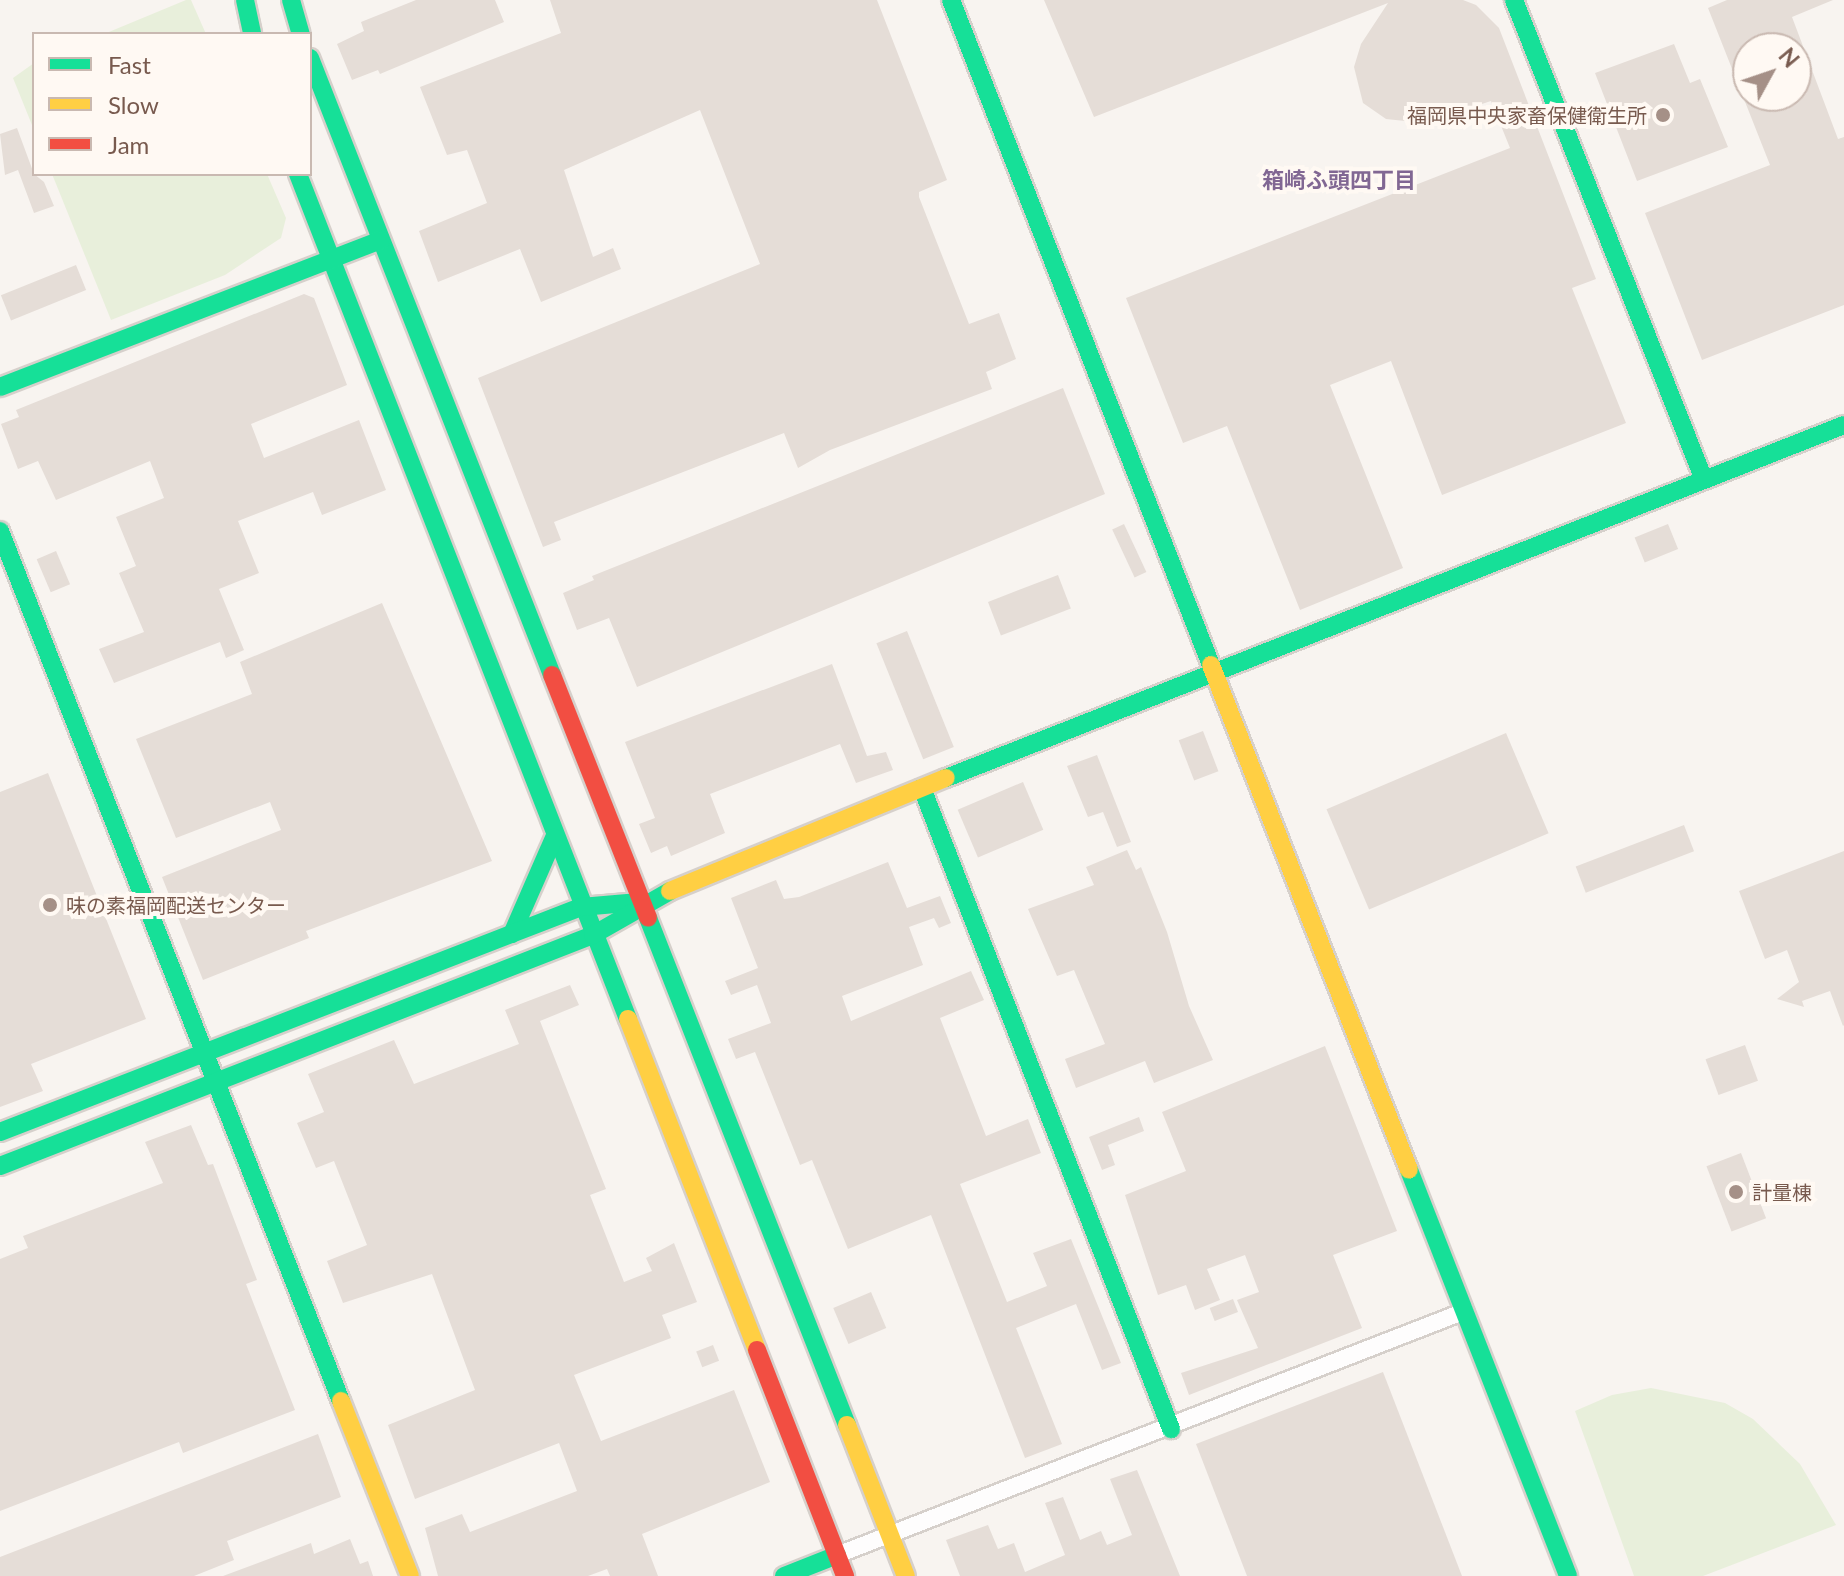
<!DOCTYPE html>
<html>
<head>
<meta charset="utf-8">
<style>
	body { margin:0 }
	#map { position:relative; width:1844px; height:1576px; overflow:hidden; background:#f8f4f0; font-family:Lato,"Noto Sans JP",sans-serif }
	div>[style] { position:absolute }
	.green>* { inset:0; background:#e8efdb }
	.building>* { inset:0; background:#e5ddd7; transform-origin:0 0 }
	.roads { filter:drop-shadow(2px 0 #d6d0cb) drop-shadow(-2px 0 #d6d0cb) drop-shadow(0 2px #d6d0cb) drop-shadow(0 -2px #d6d0cb) }
	.street>* { height:16px; margin:-8px; padding:0 8px; transform-origin:8px; border-radius:8px; background:#fefdfd }
	.fast>* { height:18px; margin:-9px; padding:0 9px; transform-origin:9px; border-radius:9px; background:#16e098 }
	.slow>* { height:18px; margin:-9px; padding:0 9px; transform-origin:9px; border-radius:9px; background:#ffcf43 }
	.jam>* { height:18px; margin:-9px; padding:0 9px; transform-origin:9px; border-radius:9px; background:#f24e42 }
	.dots>* { width:22px; height:22px; translate:-50% -50%; box-sizing:border-box; border:4px solid #fff9f3; border-radius:50% }
	span { translate:-50% -50%; white-space:nowrap; text-align:center; line-height:1.15; -webkit-text-stroke:8px #fff9f3; paint-order:stroke }
	.poi-label { font-size:20px; color:#785a4e }
	.right { translate:-100% -50%; text-align:right }
	.left { translate:0 -50%; text-align:left }
	.neighbourhood-label { font-size:22px; color:#816793; font-weight:700 }
	.legend { position:absolute; left:32px; top:32px; width:280px; height:144px; box-sizing:border-box; background:#fff9f3; border:2px solid #c9b9b1; margin:0; padding:10px 14px; list-style:none; font-size:24px; color:#785a4e }
	.legend li { display:flex; align-items:center; gap:16px; height:40px }
	.legend b { width:40px; border:2px solid #c9b9b1 }
	.north { position:absolute; left:1732px; top:32px; width:80px; height:80px; box-sizing:border-box; background:#fff9f3; border:2px solid #c9b9b1; border-radius:50%; rotate:50deg; font-size:22px; font-weight:700; line-height:32px; text-align:center; color:#785a4e }
	.north::after { content:''; display:block; margin:auto; width:28px; height:36px; background:#a59087; clip-path:polygon(50% 0,100% 100%,50% 72%,0 100%) }
</style>
</head>
<body>
<div id="map">
	<div class="green">
		<div style="clip-path:polygon(186px 0,191px 0,206px 34px,104px 34px)"></div>
		<div style="clip-path:polygon(34px 63px,34px 130px,13px 78px)"></div>
		<div style="clip-path:polygon(52px 174px,267px 174px,286px 218px,281px 238px,225px 275px,111px 320px)"></div>
		<div style="clip-path:polygon(1651px 1388px,1725px 1403px,1753px 1419px,1800px 1464px,1836px 1525px,1703px 1576px,1634px 1576px,1575px 1411px,1612px 1395px)"></div>
	</div>
	<div class="building">
		<div style="clip-path:polygon(416px 0,495px 0,504px 22px,380px 74px,378px 70px,352px 80px,337px 44px,364px 31px,361px 22px)"></div>
		<div style="clip-path:polygon(550px 0,877px 0,947px 180px,919px 192px,919px 197px,969px 324px,999px 313px,1016px 359px,986px 372px,992px 389px,830px 450px,798px 468px,784px 433px,554px 522px,561px 540px,543px 547px,478px 378px,760px 264px,700px 110px,564px 170px,593px 257px,613px 248px,621px 269px,541px 302px,520px 249px,438px 282px,419px 231px,487px 203px,467px 150px,447px 155px,420px 87px,561px 33px)"></div>
		<div style="clip-path:polygon(1044px 0,1463px 0,1476px 5px,1499px 28px,1596px 279px,1572px 288px,1626px 423px,1442px 495px,1391px 361px,1330px 385px,1403px 568px,1300px 610px,1227px 426px,1183px 443px,1126px 298px,1510px 148px,1491px 101px,1424px 123px,1386px 119px,1363px 103px,1354px 67px,1361px 44px,1388px 3px,1094px 117px)"></div>
		<div style="clip-path:polygon(evenodd,1727px 0,1833px 0,1792px 17px,1838px 139px,1844px 137px,1844px 305px,1702px 360px,1645px 213px,1770px 165px,1708px 8px,1727px 0,1748px 48px,1796px 48px,1796px 96px,1748px 96px,1748px 48px)"></div>
		<div style="clip-path:polygon(1674px 44px,1690px 83px,1700px 79px,1728px 147px,1637px 181px,1595px 73px)"></div>
		<div style="clip-path:polygon(17px 128px,34px 174px,44px 182px,54px 206px,34px 213px,18px 170px,5px 175px,0 134px)"></div>
		<div style="left:76px;top:265px;width:27px;height:81px;rotate:68deg"></div>
		<div style="clip-path:polygon(304px 294px,314px 298px,347px 385px,251px 424px,264px 458px,359px 420px,386px 490px,322px 515px,313px 492px,238px 521px,259px 573px,219px 589px,244px 650px,226px 658px,220px 642px,114px 683px,99px 649px,144px 632px,119px 573px,136px 566px,116px 517px,164px 498px,150px 461px,56px 500px,38px 461px,18px 469px,1px 424px,19px 417px,16px 410px)"></div>
		<div style="clip-path:polygon(1063px 388px,1105px 494px,637px 687px,609px 618px,577px 630px,563px 593px,594px 580px,592px 576px)"></div>
		<div style="left:1124px;top:524px;width:53px;height:13px;rotate:65deg"></div>
		<div style="left:1668px;top:524px;width:27px;height:36px;rotate:68deg"></div>
		<div style="left:56px;top:551px;width:36px;height:21px;rotate:67deg"></div>
		<div style="left:1058px;top:575px;width:36px;height:75px;rotate:69deg"></div>
		<div style="clip-path:polygon(382px 603px,492px 861px,306px 931px,309px 938px,203px 980px,162px 877px,281px 830px,270px 802px,176px 838px,136px 739px,252px 694px,240px 662px)"></div>
		<div style="left:907px;top:631px;width:125px;height:33px;rotate:68deg"></div>
		<div style="clip-path:polygon(832px 664px,867px 756px,886px 752px,893px 770px,856px 783px,840px 744px,710px 794px,725px 833px,671px 856px,667px 846px,651px 853px,639px 824px,655px 818px,625px 742px)"></div>
		<div style="left:1203px;top:731px;width:43px;height:26px;rotate:69deg"></div>
		<div style="left:1506px;top:733px;width:109px;height:195px;rotate:67deg"></div>
		<div style="clip-path:polygon(1097px 755px,1131px 842px,1117px 847px,1103px 812px,1088px 817px,1067px 766px)"></div>
		<div style="clip-path:polygon(48px 773px,146px 1019px,31px 1064px,43px 1091px,0 1107px,0 792px)"></div>
		<div style="left:1023px;top:782px;width:52px;height:71px;rotate:67deg"></div>
		<div style="left:1684px;top:825px;width:28px;height:116px;rotate:69deg"></div>
		<div style="clip-path:polygon(1127px 850px,1136px 870px,1141px 867px,1167px 932px,1189px 1006px,1213px 1060px,1154px 1083px,1145px 1061px,1076px 1088px,1065px 1059px,1105px 1044px,1074px 970px,1057px 976px,1028px 909px,1094px 885px,1086px 867px)"></div>
		<div style="clip-path:polygon(1844px 851px,1844px 1025px,1843px 1026px,1830px 991px,1802px 1001px,1804px 1007px,1777px 999px,1799px 982px,1787px 950px,1765px 959px,1739px 891px)"></div>
		<div style="clip-path:polygon(888px 862px,907px 908px,940px 896px,951px 923px,939px 928px,934px 918px,909px 927px,923px 965px,842px 996px,851px 1021px,971px 971px,984px 1000px,940px 1018px,986px 1136px,1028px 1119px,1041px 1153px,960px 1184px,1007px 1302px,1047px 1286px,1033px 1253px,1071px 1239px,1121px 1363px,1102px 1370px,1076px 1304px,1016px 1328px,1062px 1444px,1025px 1458px,931px 1215px,848px 1249px,812px 1160px,800px 1165px,755px 1052px,736px 1059px,728px 1039px,771px 1023px,757px 985px,731px 995px,725px 981px,758px 968px,731px 898px,776px 880px,784px 899px,799px 897px)"></div>
		<div style="clip-path:polygon(570px 985px,579px 1005px,540px 1021px,606px 1189px,590px 1195px,624px 1282px,652px 1271px,646px 1258px,674px 1243px,697px 1302px,662px 1315px,671px 1338px,574px 1375px,601px 1441px,734px 1390px,770px 1482px,642px 1534px,658px 1576px,610px 1576px,607px 1569px,588px 1576px,438px 1576px,425px 1528px,462px 1514px,470px 1532px,577px 1491px,559px 1443px,415px 1499px,388px 1425px,475px 1390px,432px 1274px,343px 1303px,327px 1261px,367px 1245px,334px 1161px,316px 1168px,297px 1123px,324px 1112px,308px 1074px,394px 1040px,414px 1084px,519px 1044px,505px 1010px)"></div>
		<div style="left:1745px;top:1045px;width:38px;height:42px;rotate:70deg"></div>
		<div style="clip-path:polygon(1325px 1046px,1397px 1231px,1333px 1255px,1362px 1328px,1189px 1395px,1181px 1373px,1258px 1348px,1237px 1300px,1259px 1292px,1245px 1255px,1207px 1269px,1220px 1300px,1195px 1310px,1186px 1285px,1158px 1295px,1125px 1195px,1186px 1171px,1162px 1112px)"></div>
		<div style="clip-path:polygon(1139px 1117px,1144px 1131px,1108px 1145px,1115px 1165px,1102px 1170px,1089px 1137px)"></div>
		<div style="clip-path:polygon(191px 1125px,208px 1165px,213px 1164px,257px 1280px,246px 1284px,295px 1410px,183px 1453px,179px 1442px,0 1511px,0 1259px,28px 1248px,23px 1236px,163px 1183px,145px 1142px)"></div>
		<div style="left:1741px;top:1153px;width:70px;height:37px;rotate:69deg"></div>
		<div style="left:871px;top:1292px;width:39px;height:41px;rotate:67deg"></div>
		<div style="left:1233px;top:1299px;width:14px;height:25px;rotate:69deg"></div>
		<div style="left:713px;top:1345px;width:17px;height:18px;rotate:69deg"></div>
		<div style="clip-path:polygon(1383px 1372px,1462px 1576px,1247px 1576px,1196px 1444px)"></div>
		<div style="clip-path:polygon(318px 1434px,341px 1497px,227px 1541px,234px 1560px,194px 1576px,0 1576px,0 1557px)"></div>
		<div style="clip-path:polygon(1137px 1470px,1180px 1576px,960px 1576px,946px 1540px,988px 1525px,998px 1549px,1014px 1543px,1025px 1572px,1065px 1555px,1045px 1503px,1063px 1497px,1080px 1540px,1101px 1531px,1107px 1545px,1132px 1535px,1110px 1479px)"></div>
		<div style="clip-path:polygon(350px 1539px,360px 1564px,368px 1561px,373px 1576px,223px 1576px,311px 1543px,314px 1554px)"></div>
	</div>
	<div class="roads">
		<div class="street">
			<div style="left:837px;top:1555px;width:674px;rotate:-21.23deg"></div>
		</div>
		<div class="fast">
			<div style="left:245px;top:0;width:35px;rotate:78deg"></div>
			<div style="left:291px;top:0;width:35px;rotate:74deg"></div>
			<div style="left:951px;top:0;width:714px;rotate:68.65deg"></div>
			<div style="left:1514px;top:0;width:516px;rotate:68.4deg"></div>
			<div style="left:310px;top:58px;width:663px;rotate:68.58deg"></div>
			<div style="left:298px;top:174px;width:907px;rotate:68.67deg"></div>
			<div style="left:0;top:387px;width:408px;rotate:-21.1deg"></div>
			<div style="left:0;top:531px;width:934px;rotate:68.6deg"></div>
			<div style="left:946px;top:778px;width:965px;rotate:-21.46deg"></div>
			<div style="left:922px;top:788px;width:688px;rotate:68.77deg"></div>
			<div style="left:648px;top:918px;width:545px;rotate:68.57deg"></div>
			<div style="left:512px;top:934px;width:105px;rotate:-66.4deg"></div>
			<div style="left:0;top:1132px;width:623px;rotate:-21.17deg"></div>
			<div style="left:581px;top:907px;width:58px;rotate:-4.9deg"></div>
			<div style="left:0;top:1166px;width:636px;rotate:-21.28deg"></div>
			<div style="left:593px;top:935px;width:89px;rotate:-29.7deg"></div>
			<div style="left:1409px;top:1170px;width:436px;rotate:68.6deg"></div>
			<div style="left:784px;top:1576px;width:57px;rotate:-21.6deg"></div>
		</div>
		<div class="slow">
			<div style="left:1211px;top:665px;width:542px;rotate:68.59deg"></div>
			<div style="left:670px;top:891px;width:298px;rotate:-22.3deg"></div>
			<div style="left:628px;top:1019px;width:355px;rotate:68.7deg"></div>
			<div style="left:341px;top:1401px;width:188px;rotate:68.5deg"></div>
			<div style="left:847px;top:1425px;width:162px;rotate:68.7deg"></div>
		</div>
		<div class="jam">
			<div style="left:552px;top:675px;width:261px;rotate:68.4deg"></div>
			<div style="left:757px;top:1350px;width:243px;rotate:68.7deg"></div>
		</div>
	</div>
	<div class="dots">
		<div style="left:1663px;top:115px;background:#a59087"></div>
		<div style="left:50px;top:905px;background:#a59087"></div>
		<div style="left:1736px;top:1192px;background:#a59087"></div>
	</div>
	<div class="poi-label">
		<span class="right" style="left:1647px;top:115px">福岡県中央家畜保健衛生所</span>
		<span class="left" style="left:66px;top:905px">味の素福岡配送センター</span>
		<span class="left" style="left:1752px;top:1192px">計量棟</span>
	</div>
	<div class="neighbourhood-label">
		<span style="left:1339px;top:180px">箱崎ふ頭四丁目</span>
	</div>
	<ul class="legend">
	<li><b style="height:10px;background:#16e098"></b>Fast</li>
	<li><b style="height:10px;background:#ffcf43"></b>Slow</li>
	<li><b style="height:10px;background:#f24e42"></b>Jam</li>
	</ul>
	<div class="north">N</div>
</div>
</body>
</html>
